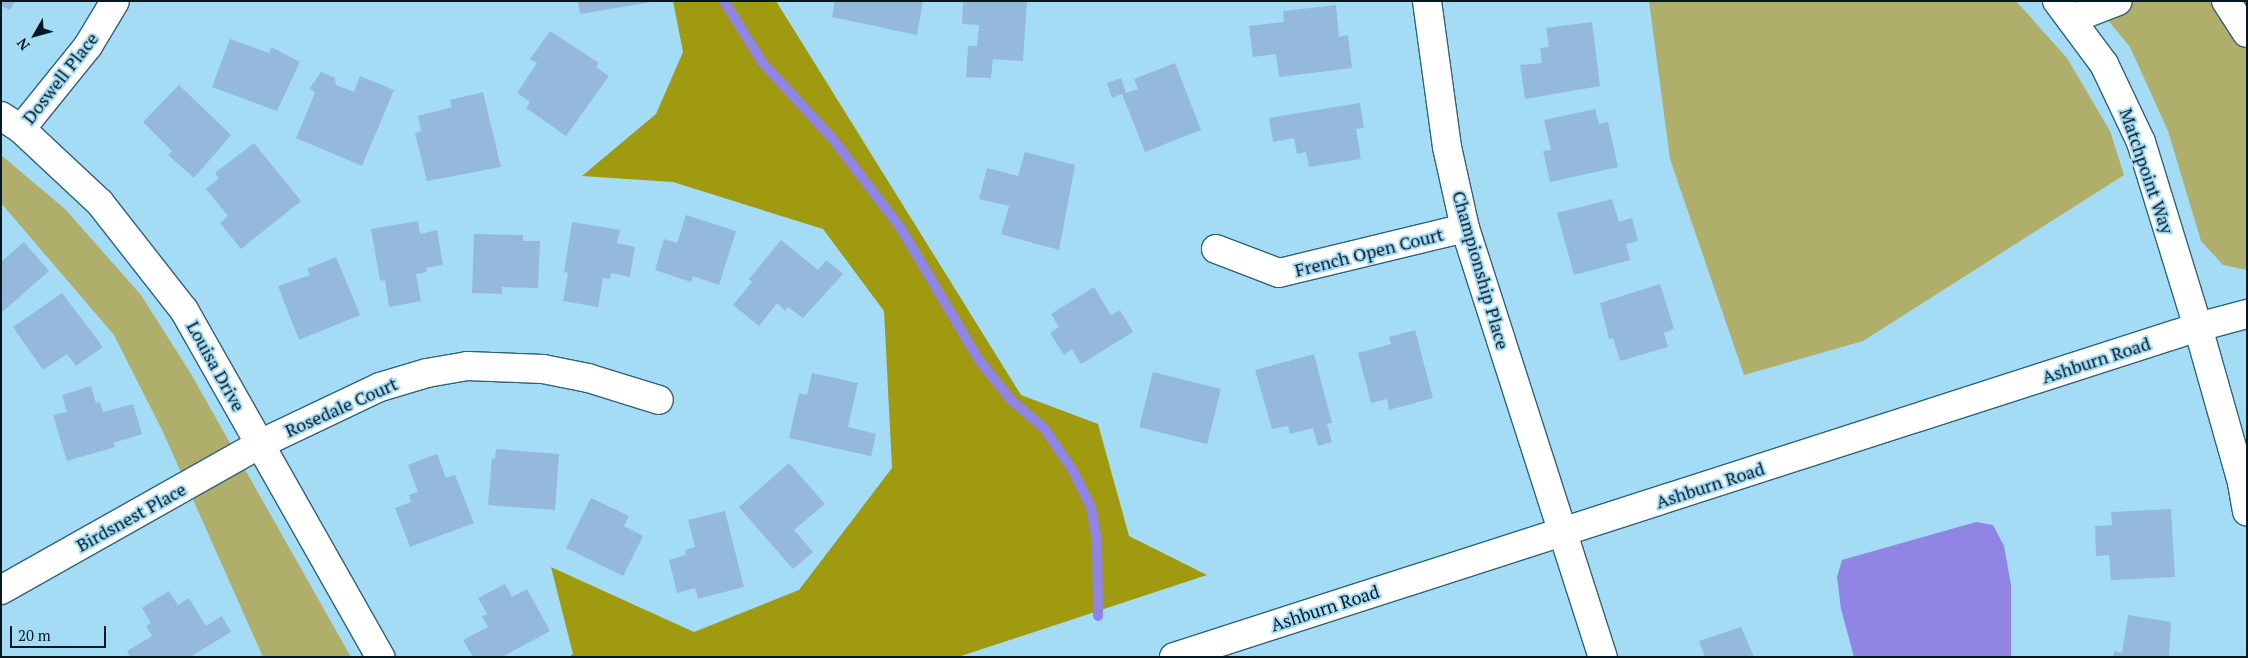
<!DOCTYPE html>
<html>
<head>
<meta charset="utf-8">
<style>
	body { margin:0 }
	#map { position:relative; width:2248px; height:658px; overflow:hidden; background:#a5dcf5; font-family:"PT Serif",serif }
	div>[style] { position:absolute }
	.green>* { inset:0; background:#afae6b }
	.forest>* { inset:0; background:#9f9a10 }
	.water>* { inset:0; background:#9084e4 }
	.stream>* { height:10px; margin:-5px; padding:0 5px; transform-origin:5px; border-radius:5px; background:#9084e4 }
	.building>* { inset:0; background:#94b9dd; transform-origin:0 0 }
	.roads { filter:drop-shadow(1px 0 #2f6379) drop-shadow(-1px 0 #2f6379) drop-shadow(0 1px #2f6379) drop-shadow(0 -1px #2f6379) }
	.minor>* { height:28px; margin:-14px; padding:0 14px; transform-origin:14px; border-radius:14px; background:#fff }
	span { translate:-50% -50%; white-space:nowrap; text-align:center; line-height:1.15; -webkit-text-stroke:4px #a5dcf5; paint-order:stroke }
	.street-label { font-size:18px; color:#041922 }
	.frame { position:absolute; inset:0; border:2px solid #041922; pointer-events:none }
	.north { position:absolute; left:10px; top:10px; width:50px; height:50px; -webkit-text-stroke:4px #a5dcf5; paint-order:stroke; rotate:232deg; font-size:14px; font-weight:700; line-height:20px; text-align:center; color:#041922 }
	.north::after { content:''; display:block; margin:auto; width:18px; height:22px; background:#041922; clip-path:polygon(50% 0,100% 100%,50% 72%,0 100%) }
	.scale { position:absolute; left:10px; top:626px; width:96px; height:22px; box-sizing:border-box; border:2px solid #041922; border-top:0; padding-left:6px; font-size:15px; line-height:18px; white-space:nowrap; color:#041922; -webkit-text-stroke:4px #a5dcf5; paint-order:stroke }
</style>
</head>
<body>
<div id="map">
	<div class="green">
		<div style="clip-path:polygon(1649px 1px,2016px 1px,2067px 58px,2110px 131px,2124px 175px,1863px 341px,1744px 375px,1670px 159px)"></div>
		<div style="clip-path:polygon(2092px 1px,2247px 1px,2247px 270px,2223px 265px,2201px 241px,2168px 131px,2130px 47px)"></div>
		<div style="clip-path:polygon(1px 155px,65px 209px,141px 295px,191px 374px,351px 657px,263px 657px,163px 432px,114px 335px,1px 203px)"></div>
	</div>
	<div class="forest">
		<div style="clip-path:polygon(673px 1px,776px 1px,1021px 395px,1098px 424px,1129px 536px,1207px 575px,958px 657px,569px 657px,573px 654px,551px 567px,694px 632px,799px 590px,892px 468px,884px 311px,823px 229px,673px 182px,582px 176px,656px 114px,683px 52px)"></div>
	</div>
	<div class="water">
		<div style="clip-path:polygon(1976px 522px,1993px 525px,2004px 546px,2011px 585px,2011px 657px,1854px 657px,1841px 609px,1837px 577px,1842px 560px)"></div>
	</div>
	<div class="stream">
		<div style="left:724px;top:1px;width:72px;rotate:58.1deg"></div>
		<div style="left:762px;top:62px;width:103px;rotate:47.4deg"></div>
		<div style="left:832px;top:138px;width:112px;rotate:52.6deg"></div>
		<div style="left:900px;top:227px;width:155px;rotate:59.3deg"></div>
		<div style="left:979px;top:360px;width:51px;rotate:51.3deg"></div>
		<div style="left:1011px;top:400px;width:43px;rotate:40.3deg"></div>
		<div style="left:1044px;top:428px;width:50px;rotate:55.7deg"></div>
		<div style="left:1072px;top:469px;width:42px;rotate:63.4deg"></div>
		<div style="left:1091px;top:507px;width:35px;rotate:80deg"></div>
		<div style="left:1097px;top:541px;width:75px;rotate:89.2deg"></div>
	</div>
	<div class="building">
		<div style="clip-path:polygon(1px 1px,15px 1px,10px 10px,1px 6px)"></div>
		<div style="clip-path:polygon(578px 1px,652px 1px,652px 2px,580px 14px)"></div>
		<div style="clip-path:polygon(835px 1px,923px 1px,917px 35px,832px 17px)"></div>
		<div style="clip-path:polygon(963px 1px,1027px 1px,1023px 61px,993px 59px,991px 78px,966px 77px,968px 46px,977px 46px,979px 25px,962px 24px)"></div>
		<div style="clip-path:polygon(1336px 5px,1339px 37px,1348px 35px,1352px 68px,1279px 77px,1276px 54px,1253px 57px,1249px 26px,1284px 22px,1283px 11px)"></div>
		<div style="clip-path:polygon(1592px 22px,1600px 86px,1525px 99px,1520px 65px,1542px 63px,1540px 48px,1549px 47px,1546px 28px)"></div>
		<div style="clip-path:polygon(550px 31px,599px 63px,596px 67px,609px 76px,566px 136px,526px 108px,530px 102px,517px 93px,537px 63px,530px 59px)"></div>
		<div style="clip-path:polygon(230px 39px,269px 53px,271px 47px,300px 62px,277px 111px,212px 87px)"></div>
		<div style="clip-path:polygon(1175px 63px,1201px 130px,1145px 152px,1122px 94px,1112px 98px,1107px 83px,1121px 78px,1126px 93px,1138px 89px,1134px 79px)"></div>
		<div style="clip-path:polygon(321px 72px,335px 78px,336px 85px,354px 92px,360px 76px,394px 90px,362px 166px,296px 138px,315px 93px,310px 88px)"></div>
		<div style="clip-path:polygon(179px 85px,231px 135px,194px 178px,168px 155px,172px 151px,143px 122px)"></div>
		<div style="clip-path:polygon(483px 92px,501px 167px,427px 181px,415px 133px,421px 131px,418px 116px,452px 107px,450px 100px)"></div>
		<div style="clip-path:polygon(1360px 103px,1364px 128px,1356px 129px,1361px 159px,1309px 167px,1306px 152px,1297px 154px,1294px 138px,1273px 142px,1269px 118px)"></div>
		<div style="clip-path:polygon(1595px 109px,1599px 124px,1608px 122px,1618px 167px,1550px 182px,1543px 151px,1551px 150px,1544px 120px)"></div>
		<div style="clip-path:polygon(254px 143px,301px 201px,241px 249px,220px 223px,228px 216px,206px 189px,219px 178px,215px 173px)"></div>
		<div style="clip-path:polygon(1025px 152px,1075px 165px,1059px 250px,1001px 234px,1009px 206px,979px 199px,987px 168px,1018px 176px)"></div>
		<div style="clip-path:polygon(1612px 199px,1619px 222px,1632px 218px,1638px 241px,1626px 244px,1630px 260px,1574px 275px,1557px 213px)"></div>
		<div style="clip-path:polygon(686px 215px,736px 231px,719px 285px,693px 276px,691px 282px,655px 270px,664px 239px,677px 243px)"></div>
		<div style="clip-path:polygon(418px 221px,420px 234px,437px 230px,443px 265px,426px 268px,427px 272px,416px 274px,421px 301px,389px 307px,385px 280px,380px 281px,371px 229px)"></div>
		<div style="clip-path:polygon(572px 222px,620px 230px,617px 243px,635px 247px,630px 277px,611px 273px,610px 279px,603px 278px,598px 307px,563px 301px,568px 273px,564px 272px)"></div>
		<div style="clip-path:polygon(474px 234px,523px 235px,523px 241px,540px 241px,538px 288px,502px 287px,502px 294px,472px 293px)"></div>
		<div style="clip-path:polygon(781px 240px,818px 270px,826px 260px,843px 274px,803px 318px,788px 307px,785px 311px,777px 303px,759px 326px,733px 305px,752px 282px,749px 279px)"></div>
		<div style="clip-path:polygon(24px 242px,49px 271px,1px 313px,1px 262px)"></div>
		<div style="clip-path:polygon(336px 257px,360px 315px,299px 340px,278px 286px,310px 275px,307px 269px)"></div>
		<div style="clip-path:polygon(1660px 284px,1674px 329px,1664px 333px,1668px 347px,1620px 361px,1613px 338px,1609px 339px,1600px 303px)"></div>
		<div style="clip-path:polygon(1094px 287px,1111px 315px,1120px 310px,1133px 332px,1081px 364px,1072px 349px,1064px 355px,1050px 333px,1059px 327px,1051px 314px)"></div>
		<div style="clip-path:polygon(62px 293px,103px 347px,76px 366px,67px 354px,43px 370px,13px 327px)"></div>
		<div style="clip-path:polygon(1415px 330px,1433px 398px,1389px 410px,1387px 399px,1371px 403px,1358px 353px,1391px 344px,1389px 337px)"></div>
		<div style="clip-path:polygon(1314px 354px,1332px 423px,1327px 424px,1332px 442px,1318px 446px,1313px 428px,1290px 434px,1288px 426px,1272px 429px,1255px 370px)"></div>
		<div style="left:1153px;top:372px;width:70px;height:57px;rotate:14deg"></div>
		<div style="clip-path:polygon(812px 373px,858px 383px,848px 427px,876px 434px,871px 456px,789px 438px,799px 393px,807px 395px)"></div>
		<div style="clip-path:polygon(91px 386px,96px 403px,100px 402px,103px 412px,133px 404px,142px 434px,113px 443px,115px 447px,67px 461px,53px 415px,67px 412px,62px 395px)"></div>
		<div style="clip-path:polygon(496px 449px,559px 454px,555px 510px,488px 505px,492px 458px,495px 459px)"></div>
		<div style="clip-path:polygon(437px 454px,446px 478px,455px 475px,474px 523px,410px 547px,395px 508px,411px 502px,409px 495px,418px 492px,408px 465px)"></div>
		<div style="clip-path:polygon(789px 463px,825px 504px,794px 530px,813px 552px,793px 569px,739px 507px)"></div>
		<div style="clip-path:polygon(591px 498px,629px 516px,624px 526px,643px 536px,623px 576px,566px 548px)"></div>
		<div style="clip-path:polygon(2171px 509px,2175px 577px,2111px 580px,2109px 555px,2096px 556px,2095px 526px,2112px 525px,2111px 512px)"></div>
		<div style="clip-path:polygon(725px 511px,744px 587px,698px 599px,695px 588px,677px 593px,669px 560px,686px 555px,685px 550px,695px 547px,688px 520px)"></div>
		<div style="clip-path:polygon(505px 584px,512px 597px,527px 589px,550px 631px,502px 657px,473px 657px,463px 640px,488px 627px,482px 616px,487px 614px,478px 598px)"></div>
		<div style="clip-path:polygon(169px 591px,178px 605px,189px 598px,206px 626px,222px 616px,231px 632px,190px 657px,130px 657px,127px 651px,152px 636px,146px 626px,151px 623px,142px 608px)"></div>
		<div style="clip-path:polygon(2128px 615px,2171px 622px,2169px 657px,2113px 657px,2114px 651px,2122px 653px)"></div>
		<div style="clip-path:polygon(1741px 627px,1754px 657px,1705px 657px,1699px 641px)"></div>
	</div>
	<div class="roads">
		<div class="minor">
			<div style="left:1427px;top:1px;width:147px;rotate:82.2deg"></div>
			<div style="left:1447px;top:147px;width:83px;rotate:77.5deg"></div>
			<div style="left:1465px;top:228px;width:451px;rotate:72.2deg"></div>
			<div style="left:2057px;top:1px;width:79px;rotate:53.3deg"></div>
			<div style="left:2104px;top:64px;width:86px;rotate:64.6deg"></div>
			<div style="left:2141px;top:142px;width:194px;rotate:72.9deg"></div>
			<div style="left:2198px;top:327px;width:162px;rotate:74.2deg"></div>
			<div style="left:2242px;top:483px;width:29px;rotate:80deg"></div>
			<div style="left:2226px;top:1px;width:38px;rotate:57deg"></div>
			<div style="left:2072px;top:19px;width:49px;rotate:-21.4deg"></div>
			<div style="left:1px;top:116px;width:24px;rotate:33deg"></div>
			<div style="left:21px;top:129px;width:108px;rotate:43.1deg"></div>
			<div style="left:100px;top:203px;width:136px;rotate:51.9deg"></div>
			<div style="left:184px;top:310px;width:399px;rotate:60.5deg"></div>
			<div style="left:21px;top:129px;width:107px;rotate:-51.1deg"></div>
			<div style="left:88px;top:46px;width:52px;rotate:-59deg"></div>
			<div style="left:1216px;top:249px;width:67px;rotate:20.9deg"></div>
			<div style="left:1279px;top:273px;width:191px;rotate:-13.6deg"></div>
			<div style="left:1px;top:590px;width:297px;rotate:-29.4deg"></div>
			<div style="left:260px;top:444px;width:133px;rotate:-25.4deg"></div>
			<div style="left:380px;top:387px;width:49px;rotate:-16.6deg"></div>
			<div style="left:427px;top:373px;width:41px;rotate:-9.9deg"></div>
			<div style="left:467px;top:366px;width:76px;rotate:2.3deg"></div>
			<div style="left:543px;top:369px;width:46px;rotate:11.3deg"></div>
			<div style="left:588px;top:378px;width:74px;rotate:17.2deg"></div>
			<div style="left:1174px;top:657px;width:1076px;rotate:-17.86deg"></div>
			<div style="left:2198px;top:327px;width:51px;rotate:-14.9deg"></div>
		</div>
	</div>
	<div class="street-label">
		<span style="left:60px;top:78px;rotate:-52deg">Doswell Place</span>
		<span style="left:2147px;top:171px;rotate:71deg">Matchpoint Way</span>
		<span style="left:1369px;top:252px;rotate:-14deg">French Open Court</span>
		<span style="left:1481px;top:270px;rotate:74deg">Championship Place</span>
		<span style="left:2096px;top:360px;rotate:-18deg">Ashburn Road</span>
		<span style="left:216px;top:366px;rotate:61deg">Louisa Drive</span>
		<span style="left:341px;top:407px;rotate:-24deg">Rosedale Court</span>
		<span style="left:1710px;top:485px;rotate:-18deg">Ashburn Road</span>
		<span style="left:131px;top:517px;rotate:-29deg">Birdsnest Place</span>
		<span style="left:1325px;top:608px;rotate:-18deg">Ashburn Road</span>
	</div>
	<div class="frame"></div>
	<div class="north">N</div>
	<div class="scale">20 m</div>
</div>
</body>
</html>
